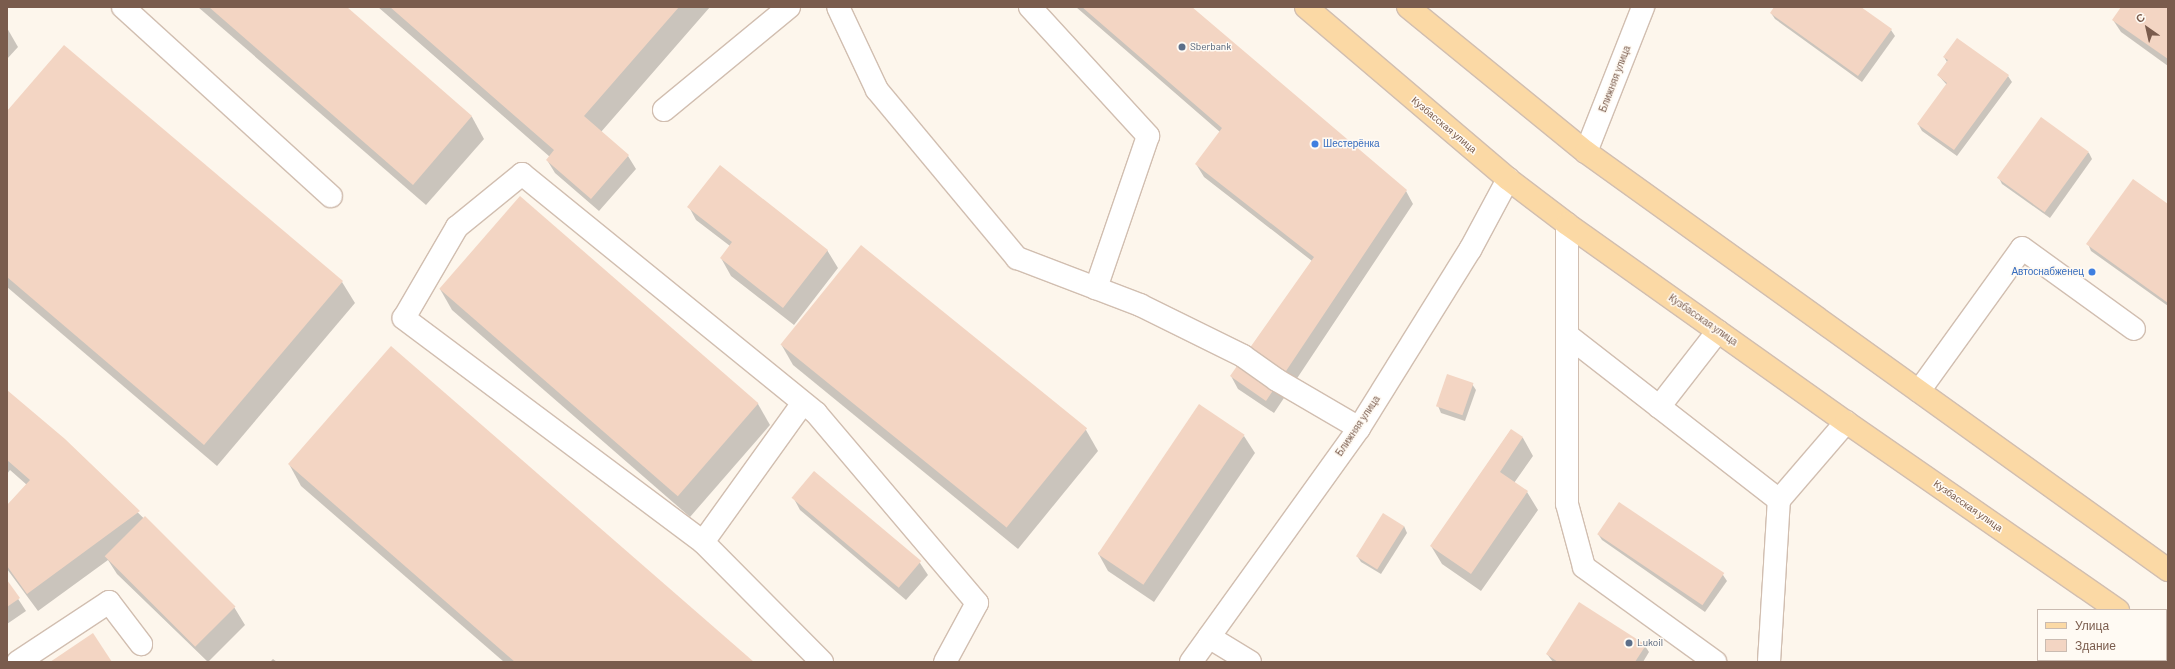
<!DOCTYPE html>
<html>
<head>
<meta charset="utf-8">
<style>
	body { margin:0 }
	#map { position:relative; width:2175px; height:669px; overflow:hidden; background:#fdf6ec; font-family:Barlow,sans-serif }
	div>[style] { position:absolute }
	.shadow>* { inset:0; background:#0003 }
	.building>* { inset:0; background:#f3d5c3; transform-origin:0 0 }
	.roads { filter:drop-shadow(1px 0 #d1beb0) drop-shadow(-1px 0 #d1beb0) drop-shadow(0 1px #d1beb0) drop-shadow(0 -1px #d1beb0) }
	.minor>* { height:22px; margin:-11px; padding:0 11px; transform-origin:11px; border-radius:11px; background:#fff }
	.major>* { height:22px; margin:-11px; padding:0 11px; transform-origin:11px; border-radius:11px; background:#fbd9a5 }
	.dots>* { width:11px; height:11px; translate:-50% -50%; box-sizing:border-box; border:2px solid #fffaf3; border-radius:50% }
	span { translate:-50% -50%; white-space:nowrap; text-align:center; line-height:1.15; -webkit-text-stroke:3px #fffaf3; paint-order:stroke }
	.service-label { font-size:10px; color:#4e5e75 }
	.left { translate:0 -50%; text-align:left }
	.street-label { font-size:10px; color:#7a5c4d }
	.shop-label { font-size:10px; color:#366cbe }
	.right { translate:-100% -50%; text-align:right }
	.frame { position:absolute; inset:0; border:8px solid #7a5c4d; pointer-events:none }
	.legend { position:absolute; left:2037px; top:609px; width:130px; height:52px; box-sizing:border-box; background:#fffaf3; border:1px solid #cabbb1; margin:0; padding:5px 7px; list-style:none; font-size:12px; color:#7a5c4d }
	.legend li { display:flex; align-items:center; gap:8px; height:20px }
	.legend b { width:20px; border:1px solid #cabbb1 }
	.north { position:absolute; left:2127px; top:8px; width:40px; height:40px; -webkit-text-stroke:3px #fffaf3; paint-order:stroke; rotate:326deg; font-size:11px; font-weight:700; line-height:16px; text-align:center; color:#7a5c4d }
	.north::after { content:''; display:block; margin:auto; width:14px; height:18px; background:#7a5c4d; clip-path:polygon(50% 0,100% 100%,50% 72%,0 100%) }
</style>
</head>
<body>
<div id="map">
	<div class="shadow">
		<div style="clip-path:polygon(198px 7px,345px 7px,472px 117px,484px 139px,426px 205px)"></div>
		<div style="clip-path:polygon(378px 7px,710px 7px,601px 132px,628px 156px,636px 169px,599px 211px,555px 173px,547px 160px,550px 157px)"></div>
		<div style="clip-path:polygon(1076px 7px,1191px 7px,1406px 191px,1413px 204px,1274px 413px,1238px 389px,1231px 376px,1312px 261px,1204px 177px,1196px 164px,1220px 132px)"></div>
		<div style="clip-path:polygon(1775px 7px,1860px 7px,1891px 30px,1895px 36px,1862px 82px,1775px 19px,1771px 13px)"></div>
		<div style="clip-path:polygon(2122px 7px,2168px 7px,2168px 66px,2121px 32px,2113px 20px)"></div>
		<div style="clip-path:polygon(7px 28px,18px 47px,7px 59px)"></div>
		<div style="clip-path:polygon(64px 46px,342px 282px,355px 303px,217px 466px,7px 287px,7px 113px)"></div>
		<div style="clip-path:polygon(1944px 57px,2008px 76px,2012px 82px,1957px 156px,1922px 131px,1918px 124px,1947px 85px,1938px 75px,1947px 62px)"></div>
		<div style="clip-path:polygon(2041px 119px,2089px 153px,2092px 159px,2050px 218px,2002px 184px,1999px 178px)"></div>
		<div style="clip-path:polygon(2168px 206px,2168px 306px,2091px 251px,2088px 244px)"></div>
		<div style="clip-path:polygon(689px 207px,827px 250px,838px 268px,794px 325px,731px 276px,721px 258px,730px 246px,696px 220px)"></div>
		<div style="clip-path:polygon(440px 289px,758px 404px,770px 425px,690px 517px,452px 310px)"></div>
		<div style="clip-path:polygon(781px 344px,1086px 430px,1098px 451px,1018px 549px,793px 365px)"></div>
		<div style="clip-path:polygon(1472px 384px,1476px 390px,1465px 421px,1441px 413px,1438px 406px)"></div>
		<div style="clip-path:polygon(7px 391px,64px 440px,234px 607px,245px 625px,208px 662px,117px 574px,108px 560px,38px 611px,7px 569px,7px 507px,27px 485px,10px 470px,7px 474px)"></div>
		<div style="clip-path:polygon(1511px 430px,1523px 438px,1533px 456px,1514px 483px,1527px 492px,1538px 510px,1481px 591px,1442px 564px,1431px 546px)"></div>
		<div style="clip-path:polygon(1244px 436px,1255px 453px,1154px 602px,1108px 571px,1098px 553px)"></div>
		<div style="clip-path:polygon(289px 464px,752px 662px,504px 662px,301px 486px)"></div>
		<div style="clip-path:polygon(793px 497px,920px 563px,928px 575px,906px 600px,800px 510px)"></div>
		<div style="clip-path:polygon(1404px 526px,1407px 533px,1381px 574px,1361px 562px,1357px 556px)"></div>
		<div style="clip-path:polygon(1598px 534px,1723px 575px,1727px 581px,1705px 612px,1602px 540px)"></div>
		<div style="clip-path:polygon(7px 582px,26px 611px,7px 624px)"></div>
		<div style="clip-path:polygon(1645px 646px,1649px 652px,1643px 662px,1553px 662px,1547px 654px)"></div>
		<div style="clip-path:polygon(273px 659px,277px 662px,270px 662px)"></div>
	</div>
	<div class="building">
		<div style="clip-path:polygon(209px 7px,347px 7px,472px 116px,413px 185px)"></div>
		<div style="clip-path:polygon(390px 7px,679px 7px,584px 116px,629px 155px,591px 199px,546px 160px,554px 150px)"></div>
		<div style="clip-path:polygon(1082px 7px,1192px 7px,1407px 190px,1266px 401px,1230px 376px,1314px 257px,1195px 164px,1222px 128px)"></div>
		<div style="clip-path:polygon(1774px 7px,1861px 7px,1892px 29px,1858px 76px,1770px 13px)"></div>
		<div style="clip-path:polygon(2121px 7px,2168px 7px,2168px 59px,2112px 20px)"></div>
		<div style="clip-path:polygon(1957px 38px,2009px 75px,1954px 150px,1917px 124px,1947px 83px,1937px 75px,1948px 60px,1943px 57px)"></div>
		<div style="clip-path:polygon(64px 45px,343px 281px,204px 445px,7px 277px,7px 111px)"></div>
		<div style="left:2041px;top:117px;width:59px;height:75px;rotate:36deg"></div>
		<div style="clip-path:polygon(720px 165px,828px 250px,783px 308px,720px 258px,732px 242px,687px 207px)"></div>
		<div style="clip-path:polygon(2133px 179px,2168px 204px,2168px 303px,2086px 244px)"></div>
		<div style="left:520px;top:196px;width:316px;height:123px;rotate:41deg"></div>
		<div style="left:861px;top:245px;width:291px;height:128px;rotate:39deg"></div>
		<div style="clip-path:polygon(391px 346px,754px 662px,515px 662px,288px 464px)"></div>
		<div style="left:1447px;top:374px;width:28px;height:34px;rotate:19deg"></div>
		<div style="clip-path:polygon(7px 390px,65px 439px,140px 511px,27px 594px,7px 566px,7px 505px,30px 480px,7px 460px)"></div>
		<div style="left:1199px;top:404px;width:55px;height:181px;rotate:34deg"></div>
		<div style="clip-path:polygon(1511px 429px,1523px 437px,1500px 472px,1528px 491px,1471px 574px,1430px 546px)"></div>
		<div style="left:814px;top:471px;width:140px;height:35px;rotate:40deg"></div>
		<div style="left:1619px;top:502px;width:127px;height:39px;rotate:34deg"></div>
		<div style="left:1383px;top:513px;width:25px;height:51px;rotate:32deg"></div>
		<div style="left:145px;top:516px;width:128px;height:57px;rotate:45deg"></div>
		<div style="clip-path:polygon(7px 580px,20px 598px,7px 607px)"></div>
		<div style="clip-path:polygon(1579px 602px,1646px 645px,1635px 662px,1558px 662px,1546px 654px)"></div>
		<div style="clip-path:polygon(93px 633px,112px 662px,50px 662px)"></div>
	</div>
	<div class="roads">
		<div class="minor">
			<div style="left:123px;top:7px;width:281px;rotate:42.3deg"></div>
			<div style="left:838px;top:7px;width:92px;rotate:64.8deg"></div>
			<div style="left:877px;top:90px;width:219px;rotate:50.2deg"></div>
			<div style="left:1017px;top:258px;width:132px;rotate:20.9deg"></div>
			<div style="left:1140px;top:305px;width:115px;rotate:26.3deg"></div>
			<div style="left:1243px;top:356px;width:42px;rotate:35.2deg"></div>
			<div style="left:1277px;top:380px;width:95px;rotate:30.3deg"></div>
			<div style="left:1030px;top:7px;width:175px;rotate:47.5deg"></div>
			<div style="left:1148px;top:136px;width:161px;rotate:108.9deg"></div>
			<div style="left:664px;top:110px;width:162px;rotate:-39.5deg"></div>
			<div style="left:1586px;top:152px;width:156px;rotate:-68.5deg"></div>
			<div style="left:1567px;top:224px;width:280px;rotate:90deg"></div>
			<div style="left:1567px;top:504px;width:65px;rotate:74.9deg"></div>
			<div style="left:1584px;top:567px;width:162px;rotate:35.9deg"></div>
			<div style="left:1567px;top:335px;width:269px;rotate:37.9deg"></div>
			<div style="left:1919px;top:391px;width:176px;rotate:-54.2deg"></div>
			<div style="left:2022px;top:248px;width:138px;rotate:35.9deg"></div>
			<div style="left:1659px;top:407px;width:96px;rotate:-52.2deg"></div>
			<div style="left:703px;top:542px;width:171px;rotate:-54.3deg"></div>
			<div style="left:1209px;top:637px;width:48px;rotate:31.4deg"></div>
			<div style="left:18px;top:662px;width:109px;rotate:-33.4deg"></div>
			<div style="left:109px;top:602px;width:53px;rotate:52.7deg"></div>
			<div style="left:822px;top:662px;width:169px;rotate:-134.8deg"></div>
			<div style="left:703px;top:542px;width:374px;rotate:-143.2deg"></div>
			<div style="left:404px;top:318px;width:105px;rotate:-59.8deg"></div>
			<div style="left:457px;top:227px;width:84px;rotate:-39.2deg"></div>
			<div style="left:522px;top:174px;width:379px;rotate:39.1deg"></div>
			<div style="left:816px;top:413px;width:249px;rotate:49.7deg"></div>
			<div style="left:977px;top:603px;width:67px;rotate:118.5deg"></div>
			<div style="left:1191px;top:662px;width:288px;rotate:-54.3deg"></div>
			<div style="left:1359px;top:428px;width:210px;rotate:-58.1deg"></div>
			<div style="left:1470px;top:250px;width:81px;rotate:-61.8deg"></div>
			<div style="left:1769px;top:662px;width:162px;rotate:-86.5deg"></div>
			<div style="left:1779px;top:500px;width:103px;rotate:-49.3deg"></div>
		</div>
		<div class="major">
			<div style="left:1306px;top:7px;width:265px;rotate:40.4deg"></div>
			<div style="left:1508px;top:179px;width:74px;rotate:37.3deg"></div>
			<div style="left:1567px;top:224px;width:342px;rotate:35.4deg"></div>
			<div style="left:1846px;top:422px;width:331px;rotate:34.7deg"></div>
			<div style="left:1408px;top:7px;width:230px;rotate:39.2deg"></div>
			<div style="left:1586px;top:152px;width:717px;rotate:35.69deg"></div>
			<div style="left:2166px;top:643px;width:2px;rotate:27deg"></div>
		</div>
	</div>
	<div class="dots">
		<div style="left:1182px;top:47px;background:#5c6f8a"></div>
		<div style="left:1315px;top:144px;background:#3f7fe0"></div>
		<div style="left:2092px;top:272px;background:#3f7fe0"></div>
		<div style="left:1629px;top:643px;background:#5c6f8a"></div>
	</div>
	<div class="service-label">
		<span class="left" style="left:1190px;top:47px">Sberbank</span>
		<span class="left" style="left:1637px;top:643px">Lukoil</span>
	</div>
	<div class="street-label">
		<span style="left:1615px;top:79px;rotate:-69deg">Ближняя улица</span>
		<span style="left:1444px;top:125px;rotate:40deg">Кузбасская улица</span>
		<span style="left:1703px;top:320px;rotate:35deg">Кузбасская улица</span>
		<span style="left:1358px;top:426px;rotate:-56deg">Ближняя улица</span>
		<span style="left:1968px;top:506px;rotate:35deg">Кузбасская улица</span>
	</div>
	<div class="shop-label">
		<span class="left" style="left:1323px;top:144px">Шестерёнка</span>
		<span class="right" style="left:2084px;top:272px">Автоснабженец</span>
	</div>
	<div class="frame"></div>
	<ul class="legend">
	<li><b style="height:5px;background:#fbd9a5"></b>Улица</li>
	<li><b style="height:11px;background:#f3d5c3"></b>Здание</li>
	</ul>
	<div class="north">С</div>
</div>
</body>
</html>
